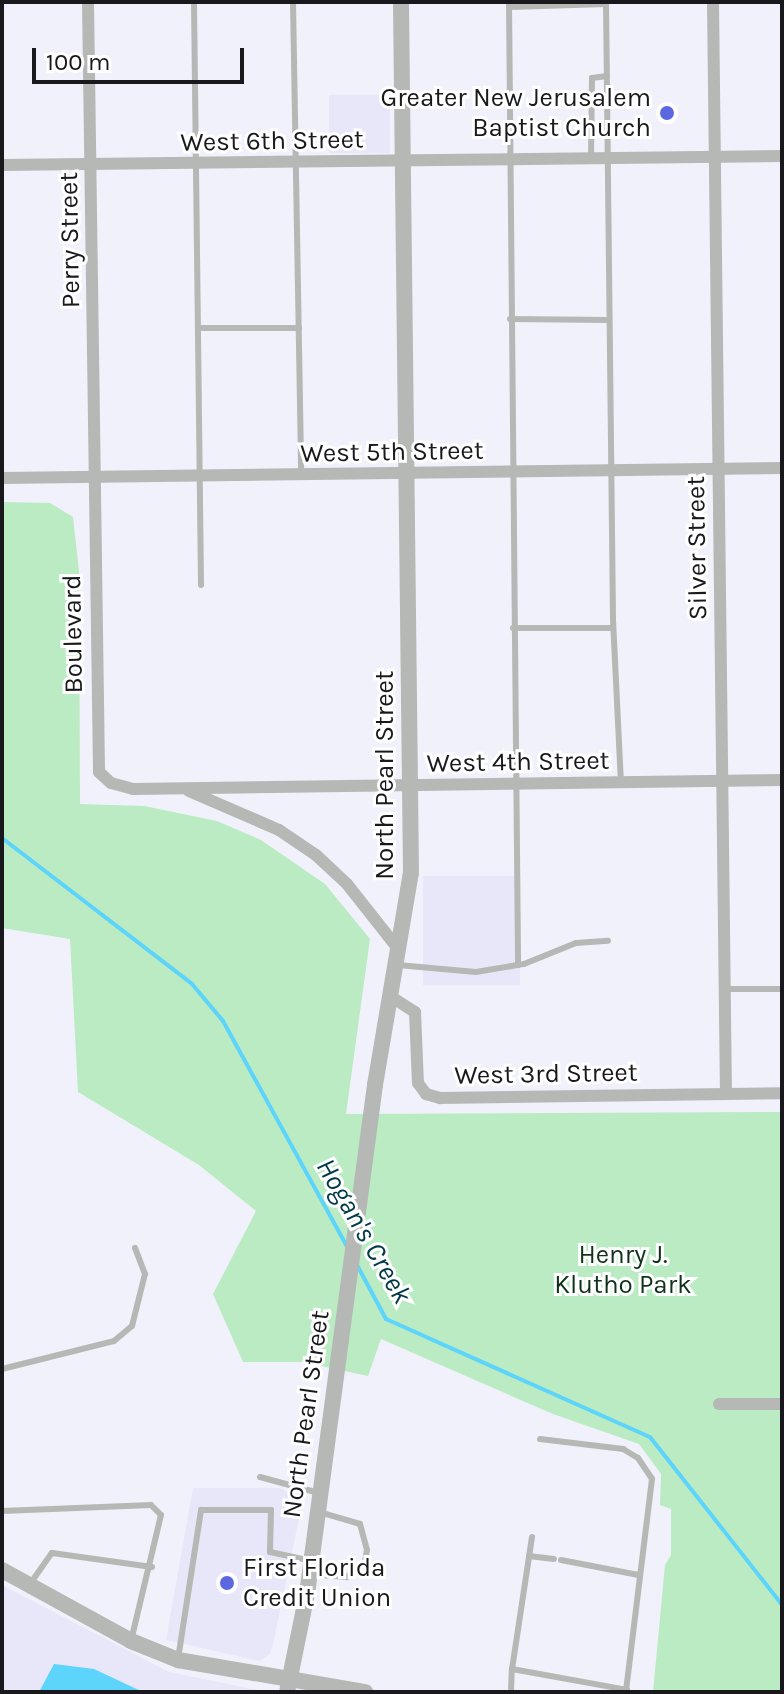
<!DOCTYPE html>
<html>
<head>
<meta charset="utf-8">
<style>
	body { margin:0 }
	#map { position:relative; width:784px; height:1694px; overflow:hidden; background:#f1f1fb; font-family:Karla,sans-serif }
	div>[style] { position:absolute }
	.built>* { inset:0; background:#e8e7f9; transform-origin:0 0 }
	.green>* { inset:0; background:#baebc2 }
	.water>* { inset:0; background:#5cd4fc }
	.stream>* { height:4px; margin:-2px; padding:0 2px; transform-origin:2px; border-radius:2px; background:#5cd4fc }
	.service>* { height:6px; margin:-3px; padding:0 3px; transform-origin:3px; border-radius:3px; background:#b5b8b4 }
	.minor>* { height:12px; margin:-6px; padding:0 6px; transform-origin:6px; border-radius:6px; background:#b5b8b4 }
	.tertiary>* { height:16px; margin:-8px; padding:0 8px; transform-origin:8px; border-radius:8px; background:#b5b8b4 }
	.dots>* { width:22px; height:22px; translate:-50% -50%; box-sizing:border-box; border:4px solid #fff; border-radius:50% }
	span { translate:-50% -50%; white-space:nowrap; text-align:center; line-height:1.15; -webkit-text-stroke:6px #fff; paint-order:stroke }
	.poi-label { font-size:26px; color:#19191d }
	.right { translate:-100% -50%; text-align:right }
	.left { translate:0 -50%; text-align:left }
	.street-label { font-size:26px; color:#19191d }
	.park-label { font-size:26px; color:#10321a }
	.water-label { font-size:28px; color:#00394a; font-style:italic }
	.frame { position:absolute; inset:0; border:4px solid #19191d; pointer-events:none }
	.scale { position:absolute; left:32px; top:48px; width:212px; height:36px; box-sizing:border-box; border:4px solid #19191d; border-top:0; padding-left:10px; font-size:24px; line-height:28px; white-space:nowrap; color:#19191d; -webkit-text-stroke:6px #fff; paint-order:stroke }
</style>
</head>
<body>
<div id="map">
	<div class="built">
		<div style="left:329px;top:95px;width:61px;height:58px"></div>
		<div style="left:520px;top:876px;width:109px;height:97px;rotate:90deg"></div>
		<div style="clip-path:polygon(193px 1488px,280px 1488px,303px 1499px,273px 1644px,270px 1654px,259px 1661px,166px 1640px)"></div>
		<div style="clip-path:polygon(2px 1585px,169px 1672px,267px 1692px,2px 1692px)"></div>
	</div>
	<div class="green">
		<div style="clip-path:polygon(2px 502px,50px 503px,73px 517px,79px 571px,80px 804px,144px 806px,217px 821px,261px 840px,325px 884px,370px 939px,346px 1114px,782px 1112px,782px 1692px,653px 1692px,665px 1565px,671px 1555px,671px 1509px,660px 1505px,661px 1474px,639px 1444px,553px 1414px,381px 1339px,368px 1376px,303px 1362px,243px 1362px,213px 1294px,256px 1211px,199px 1165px,78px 1092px,70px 939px,2px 928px)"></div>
	</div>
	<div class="water">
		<div style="clip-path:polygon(54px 1664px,94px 1669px,143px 1692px,39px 1692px)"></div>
	</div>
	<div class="stream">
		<div style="left:2px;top:838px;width:240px;rotate:37.5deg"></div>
		<div style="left:192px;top:984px;width:48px;rotate:50deg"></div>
		<div style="left:223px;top:1021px;width:258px;rotate:61.2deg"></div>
		<div style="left:357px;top:1265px;width:61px;rotate:61.8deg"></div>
		<div style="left:386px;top:1319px;width:289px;rotate:24.1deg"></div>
		<div style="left:650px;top:1437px;width:214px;rotate:51.8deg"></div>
	</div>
	<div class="service">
		<div style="left:194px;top:2px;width:583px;rotate:89.31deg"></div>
		<div style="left:293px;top:2px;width:472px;rotate:89deg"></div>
		<div style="left:509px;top:2px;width:963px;rotate:89.46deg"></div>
		<div style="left:606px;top:2px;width:618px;rotate:89.35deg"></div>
		<div style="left:613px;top:620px;width:162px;rotate:87.2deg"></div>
		<div style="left:510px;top:7px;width:96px;rotate:-1.8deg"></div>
		<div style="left:591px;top:159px;width:81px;rotate:-89.3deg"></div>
		<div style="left:592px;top:78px;width:15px;rotate:-8deg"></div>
		<div style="left:510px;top:319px;width:99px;rotate:0.6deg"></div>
		<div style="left:198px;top:328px;width:101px"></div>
		<div style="left:513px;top:628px;width:100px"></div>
		<div style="left:398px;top:965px;width:78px;rotate:5.1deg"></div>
		<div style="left:476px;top:972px;width:49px;rotate:-9.5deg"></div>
		<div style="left:524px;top:964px;width:56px;rotate:-22deg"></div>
		<div style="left:576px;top:943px;width:32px;rotate:-4deg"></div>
		<div style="left:726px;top:989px;width:56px"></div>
		<div style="left:2px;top:1369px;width:115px;rotate:-14deg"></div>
		<div style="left:114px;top:1341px;width:23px;rotate:-40deg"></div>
		<div style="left:132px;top:1326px;width:54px;rotate:-76deg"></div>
		<div style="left:145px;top:1274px;width:28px;rotate:-111deg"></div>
		<div style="left:540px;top:1439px;width:84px;rotate:6.9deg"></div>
		<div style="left:623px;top:1449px;width:17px;rotate:31deg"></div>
		<div style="left:638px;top:1458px;width:25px;rotate:56deg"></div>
		<div style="left:652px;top:1479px;width:215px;rotate:97deg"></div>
		<div style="left:260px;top:1477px;width:61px;rotate:15.2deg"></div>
		<div style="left:2px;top:1511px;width:149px;rotate:-2.3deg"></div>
		<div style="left:151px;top:1505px;width:14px;rotate:45deg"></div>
		<div style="left:161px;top:1515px;width:130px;rotate:103.4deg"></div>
		<div style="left:532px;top:1537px;width:134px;rotate:98.6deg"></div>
		<div style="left:512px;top:1669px;width:117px;rotate:10.3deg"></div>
		<div style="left:529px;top:1556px;width:25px;rotate:7deg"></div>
		<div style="left:561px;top:1560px;width:79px;rotate:10.9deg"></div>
		<div style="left:313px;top:1575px;width:34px;rotate:3deg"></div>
		<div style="left:347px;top:1577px;width:23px;rotate:-40deg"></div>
		<div style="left:365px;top:1562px;width:12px;rotate:-81deg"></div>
		<div style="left:367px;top:1550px;width:27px;rotate:-105deg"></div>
		<div style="left:360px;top:1524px;width:43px;rotate:-163.7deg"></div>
		<div style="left:30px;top:1584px;width:38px;rotate:-55deg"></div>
		<div style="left:52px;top:1553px;width:101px;rotate:8deg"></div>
		<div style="left:178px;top:1659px;width:151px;rotate:-81.2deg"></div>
		<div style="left:201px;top:1510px;width:70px"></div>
		<div style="left:271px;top:1510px;width:42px;rotate:91.4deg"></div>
		<div style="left:270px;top:1552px;width:39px;rotate:12deg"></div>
		<div style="left:511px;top:1692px;width:23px;rotate:-88deg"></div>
	</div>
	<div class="minor">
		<div style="left:88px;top:2px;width:770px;rotate:89.18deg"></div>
		<div style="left:99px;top:772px;width:16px;rotate:43deg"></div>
		<div style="left:111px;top:783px;width:23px;rotate:15deg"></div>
		<div style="left:133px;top:789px;width:649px;rotate:-0.79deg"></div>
		<div style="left:713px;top:2px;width:1092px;rotate:89.32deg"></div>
		<div style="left:2px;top:165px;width:780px;rotate:-0.66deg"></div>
		<div style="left:2px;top:478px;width:780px;rotate:-0.73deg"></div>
		<div style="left:189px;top:791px;width:98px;rotate:23.4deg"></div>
		<div style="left:279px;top:830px;width:45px;rotate:34deg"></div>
		<div style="left:316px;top:855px;width:42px;rotate:43.1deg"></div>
		<div style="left:347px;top:884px;width:79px;rotate:51.7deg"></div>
		<div style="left:390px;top:996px;width:30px;rotate:33deg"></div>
		<div style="left:415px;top:1012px;width:71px;rotate:87.6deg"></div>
		<div style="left:418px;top:1083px;width:14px;rotate:54deg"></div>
		<div style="left:426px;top:1094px;width:15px;rotate:16deg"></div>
		<div style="left:440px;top:1098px;width:342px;rotate:-0.8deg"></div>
		<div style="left:719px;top:1404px;width:63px"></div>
	</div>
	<div class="tertiary">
		<div style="left:2px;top:1570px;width:147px;rotate:28.8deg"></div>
		<div style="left:131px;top:1641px;width:51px;rotate:22deg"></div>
		<div style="left:178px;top:1660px;width:190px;rotate:9.7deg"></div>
		<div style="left:287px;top:1692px;width:100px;rotate:-78.5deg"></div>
		<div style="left:307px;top:1594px;width:514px;rotate:-82.39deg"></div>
		<div style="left:375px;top:1085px;width:215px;rotate:-80.4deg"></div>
		<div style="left:411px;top:873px;width:871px;rotate:-90.66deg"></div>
	</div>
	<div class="dots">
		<div style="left:667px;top:113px;background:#5c68df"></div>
		<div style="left:227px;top:1583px;background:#5c68df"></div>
	</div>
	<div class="poi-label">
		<span class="right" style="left:651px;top:113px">Greater New Jerusalem<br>Baptist Church</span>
		<span class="left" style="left:243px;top:1583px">First Florida<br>Credit Union</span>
	</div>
	<div class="street-label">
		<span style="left:272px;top:141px;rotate:-1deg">West 6th Street</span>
		<span style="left:70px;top:240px;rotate:-91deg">Perry Street</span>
		<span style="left:392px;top:452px;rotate:-1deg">West 5th Street</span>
		<span style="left:697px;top:548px;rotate:-91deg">Silver Street</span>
		<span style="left:73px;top:634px;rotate:-91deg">Boulevard</span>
		<span style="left:518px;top:762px;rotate:-1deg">West 4th Street</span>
		<span style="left:385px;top:775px;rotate:-90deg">North Pearl Street</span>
		<span style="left:546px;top:1074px;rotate:-1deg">West 3rd Street</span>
		<span style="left:306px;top:1414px;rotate:-82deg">North Pearl Street</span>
	</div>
	<div class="park-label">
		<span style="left:623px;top:1270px">Henry J.<br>Klutho Park</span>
	</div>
	<div class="water-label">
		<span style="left:364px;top:1231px;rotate:60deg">Hogan's Creek</span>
	</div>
	<div class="frame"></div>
	<div class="scale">100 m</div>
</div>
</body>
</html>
